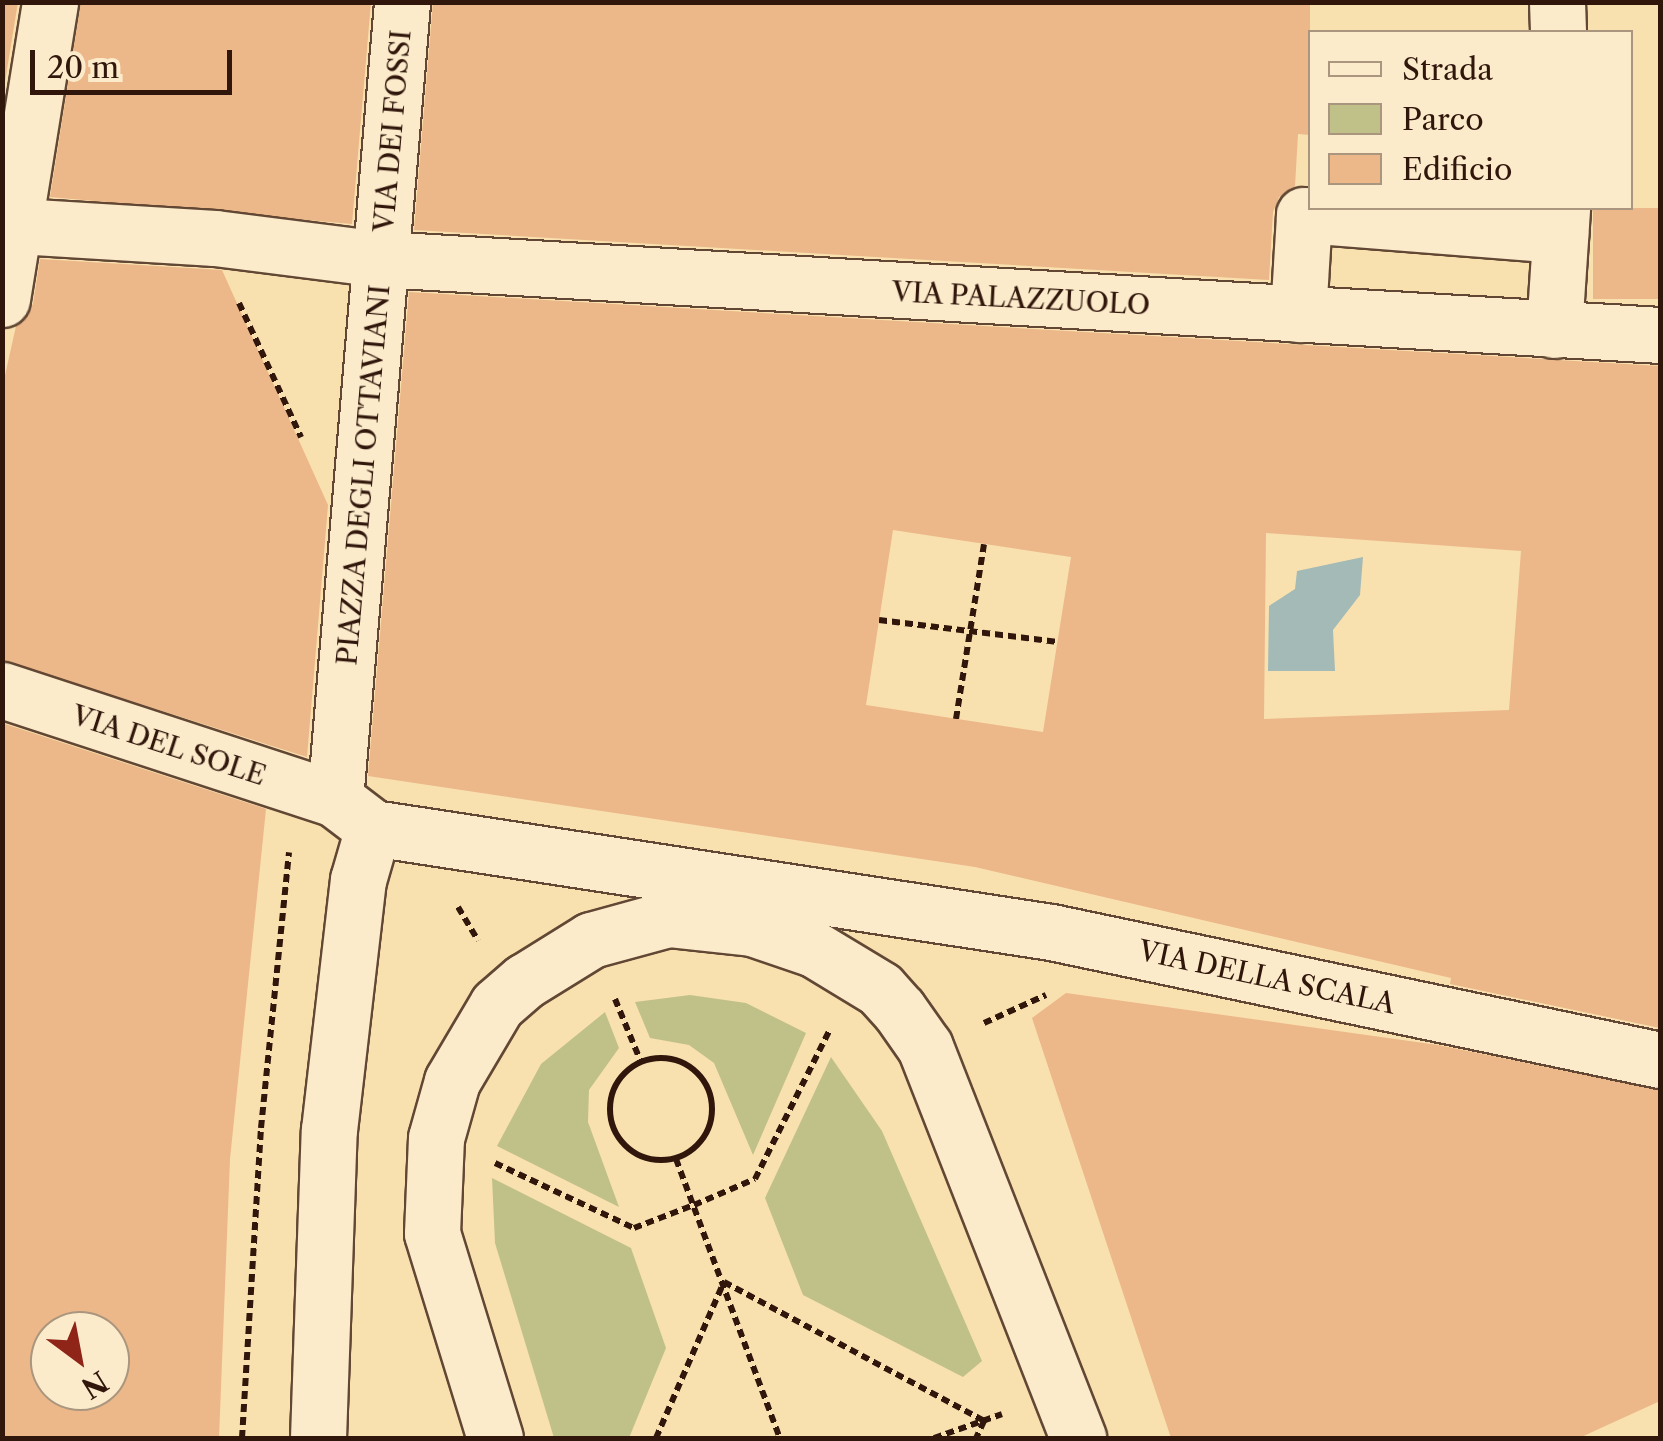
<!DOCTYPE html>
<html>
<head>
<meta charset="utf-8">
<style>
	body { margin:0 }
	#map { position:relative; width:1663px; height:1441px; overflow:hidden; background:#f9e0af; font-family:"Libre Caslon Text",serif }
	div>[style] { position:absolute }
	.green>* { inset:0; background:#c0c188 }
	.water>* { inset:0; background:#a3bab7 }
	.building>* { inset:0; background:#ecb789; transform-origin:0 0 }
	.path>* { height:6px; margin-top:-3px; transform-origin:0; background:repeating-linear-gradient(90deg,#30160b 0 8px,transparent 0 13px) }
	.path>.ring { margin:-3px; padding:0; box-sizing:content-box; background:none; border:6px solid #30160b; border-radius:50% }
	.roads { filter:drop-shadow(2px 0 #624834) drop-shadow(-2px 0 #624834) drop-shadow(0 2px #624834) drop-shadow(0 -2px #624834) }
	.street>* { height:55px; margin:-27.5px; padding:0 27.5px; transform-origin:27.5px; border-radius:27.5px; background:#fbebcb }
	span { translate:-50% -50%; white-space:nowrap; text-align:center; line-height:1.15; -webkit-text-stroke:9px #fbebcb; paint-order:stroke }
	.street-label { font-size:28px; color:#30160b }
	.frame { position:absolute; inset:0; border:5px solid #30160b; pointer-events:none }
	.legend { position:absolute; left:1308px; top:30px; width:325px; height:180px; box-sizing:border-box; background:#fbebcb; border:2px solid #aa967e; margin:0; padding:12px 18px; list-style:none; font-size:30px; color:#30160b }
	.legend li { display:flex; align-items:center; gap:20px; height:50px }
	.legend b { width:50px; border:2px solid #aa967e }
	.north { position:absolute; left:30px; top:1311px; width:100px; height:100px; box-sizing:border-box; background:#fbebcb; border:2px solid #aa967e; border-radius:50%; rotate:148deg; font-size:28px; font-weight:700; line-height:40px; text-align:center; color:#30160b }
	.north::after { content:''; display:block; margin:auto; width:35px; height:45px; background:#8f2418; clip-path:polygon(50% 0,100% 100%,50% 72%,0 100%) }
	.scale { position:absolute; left:30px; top:50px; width:202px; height:45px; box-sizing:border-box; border:5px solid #30160b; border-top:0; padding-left:12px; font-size:30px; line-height:35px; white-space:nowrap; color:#30160b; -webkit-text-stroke:8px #fbebcb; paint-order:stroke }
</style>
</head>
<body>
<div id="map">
	<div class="green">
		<div style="clip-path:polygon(690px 995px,746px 1003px,806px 1033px,753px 1155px,714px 1063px,689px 1045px,650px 1038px,635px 1002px)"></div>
		<div style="clip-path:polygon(605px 1012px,619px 1048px,589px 1090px,588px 1122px,619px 1207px,497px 1146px,541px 1064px)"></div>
		<div style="clip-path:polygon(831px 1057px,882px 1131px,982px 1361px,963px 1377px,803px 1295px,765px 1198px)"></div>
		<div style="clip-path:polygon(492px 1178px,631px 1248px,666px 1348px,629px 1438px,554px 1438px,495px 1243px)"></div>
	</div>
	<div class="water">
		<div style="clip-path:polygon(1363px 557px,1360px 595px,1333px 630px,1335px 671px,1268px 671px,1269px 606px,1295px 589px,1297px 571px)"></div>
	</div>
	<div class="building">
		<div style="clip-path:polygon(2px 2px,18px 2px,2px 100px)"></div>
		<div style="clip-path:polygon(81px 2px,371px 2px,352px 224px,50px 197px)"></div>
		<div style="clip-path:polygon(433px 2px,1310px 2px,1310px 135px,1298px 134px,1295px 186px,1279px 197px,1273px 212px,1269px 280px,414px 230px)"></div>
		<div style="left:1593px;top:208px;width:67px;height:91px"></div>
		<div style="clip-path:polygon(40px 259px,222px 270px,328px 505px,307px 757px,2px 660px,2px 389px,16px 326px,33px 304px)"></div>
		<div style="clip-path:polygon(evenodd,409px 292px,1660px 366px,1660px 1028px,1450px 984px,1451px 978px,975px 867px,368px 776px,409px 292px,893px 530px,1071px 557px,1043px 732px,866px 705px,893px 530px,409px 292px,1266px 533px,1521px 551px,1509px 710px,1264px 719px,1266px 533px)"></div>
		<div style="clip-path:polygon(evenodd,2px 723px,266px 809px,230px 1159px,219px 1438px,2px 1438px,2px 723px,50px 1331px,110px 1331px,110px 1391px,50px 1391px,50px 1331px)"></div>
		<div style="clip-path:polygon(1066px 993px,1438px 1045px,1660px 1090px,1660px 1401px,1579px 1438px,1171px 1438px,1032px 1018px)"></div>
	</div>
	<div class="path">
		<div style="left:239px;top:303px;width:148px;rotate:65.2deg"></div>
		<div style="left:879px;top:620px;width:180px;rotate:7deg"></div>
		<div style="left:956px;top:719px;width:177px;rotate:-80.9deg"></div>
		<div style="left:458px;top:907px;width:39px;rotate:59deg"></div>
		<div style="left:615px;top:999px;width:68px;rotate:67.6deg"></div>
		<div style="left:984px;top:1023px;width:68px;rotate:-24.3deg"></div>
		<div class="ring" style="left:610px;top:1058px;width:96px;height:96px"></div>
		<div style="left:676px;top:1159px;width:298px;rotate:69.6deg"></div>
		<div style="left:495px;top:1163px;width:153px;rotate:25.1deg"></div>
		<div style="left:634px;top:1228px;width:64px;rotate:-21deg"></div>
		<div style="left:694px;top:1205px;width:66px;rotate:-23.1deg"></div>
		<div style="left:755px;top:1179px;width:168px;rotate:-63.4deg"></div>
		<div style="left:724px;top:1282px;width:295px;rotate:28.1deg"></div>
		<div style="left:984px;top:1421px;width:19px;rotate:115deg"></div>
		<div style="left:242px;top:1438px;width:311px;rotate:-86.5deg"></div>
		<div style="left:261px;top:1128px;width:277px;rotate:-84.2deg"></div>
		<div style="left:656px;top:1438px;width:168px;rotate:-66.5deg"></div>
		<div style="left:934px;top:1438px;width:72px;rotate:-19.4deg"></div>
	</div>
	<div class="roads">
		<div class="street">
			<div style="left:1557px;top:2px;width:30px;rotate:88deg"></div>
			<div style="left:2px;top:225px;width:213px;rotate:3.5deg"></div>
			<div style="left:215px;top:238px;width:167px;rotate:7.2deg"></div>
			<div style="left:381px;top:259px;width:1281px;rotate:3.4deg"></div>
			<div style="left:2px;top:299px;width:301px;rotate:-80.8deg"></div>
			<div style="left:1298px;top:314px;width:99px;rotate:-86.5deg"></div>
			<div style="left:1304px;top:215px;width:257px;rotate:4.5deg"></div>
			<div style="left:1554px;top:330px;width:122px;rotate:-86.2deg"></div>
			<div style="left:2px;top:690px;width:350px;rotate:18.1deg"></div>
			<div style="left:335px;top:799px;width:48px;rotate:37.3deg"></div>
			<div style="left:373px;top:828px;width:686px;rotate:8.72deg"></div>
			<div style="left:1051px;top:932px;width:622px;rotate:11.87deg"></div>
			<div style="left:335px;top:799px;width:800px;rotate:-85.19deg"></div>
			<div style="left:318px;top:1438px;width:308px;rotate:-88deg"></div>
			<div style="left:329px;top:1130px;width:252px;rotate:-83.4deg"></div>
			<div style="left:358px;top:880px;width:54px;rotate:-73.9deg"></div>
			<div style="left:495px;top:1438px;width:214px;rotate:-107.1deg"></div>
			<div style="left:432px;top:1233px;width:95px;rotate:-87.6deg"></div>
			<div style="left:436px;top:1138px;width:59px;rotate:-74.3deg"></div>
			<div style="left:452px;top:1081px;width:88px;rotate:-59.4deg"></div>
			<div style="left:497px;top:1005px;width:37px;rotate:-41deg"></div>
			<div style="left:525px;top:981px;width:78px;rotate:-31.8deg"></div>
			<div style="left:591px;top:940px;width:80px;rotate:-15.3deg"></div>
			<div style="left:668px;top:919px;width:84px;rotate:6.1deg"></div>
			<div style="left:752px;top:928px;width:65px;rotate:18.7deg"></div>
			<div style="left:814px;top:949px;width:77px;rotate:31.2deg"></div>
			<div style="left:880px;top:989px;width:28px;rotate:48deg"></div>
			<div style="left:899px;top:1010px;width:45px;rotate:54.9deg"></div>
			<div style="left:925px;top:1047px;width:420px;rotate:68.6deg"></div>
		</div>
	</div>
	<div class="street-label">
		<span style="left:392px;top:131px;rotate:-85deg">VIA DEI FOSSI</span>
		<span style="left:1021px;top:298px;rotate:3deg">VIA PALAZZUOLO</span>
		<span style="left:363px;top:475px;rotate:-85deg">PIAZZA DEGLI OTTAVIANI</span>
		<span style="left:169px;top:745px;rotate:18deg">VIA DEL SOLE</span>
		<span style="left:1267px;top:977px;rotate:12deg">VIA DELLA SCALA</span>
	</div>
	<div class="frame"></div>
	<ul class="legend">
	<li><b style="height:12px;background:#fbebcb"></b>Strada</li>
	<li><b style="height:28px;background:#c0c188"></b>Parco</li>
	<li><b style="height:28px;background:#ecb789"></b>Edificio</li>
	</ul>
	<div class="north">N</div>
	<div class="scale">20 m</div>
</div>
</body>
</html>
